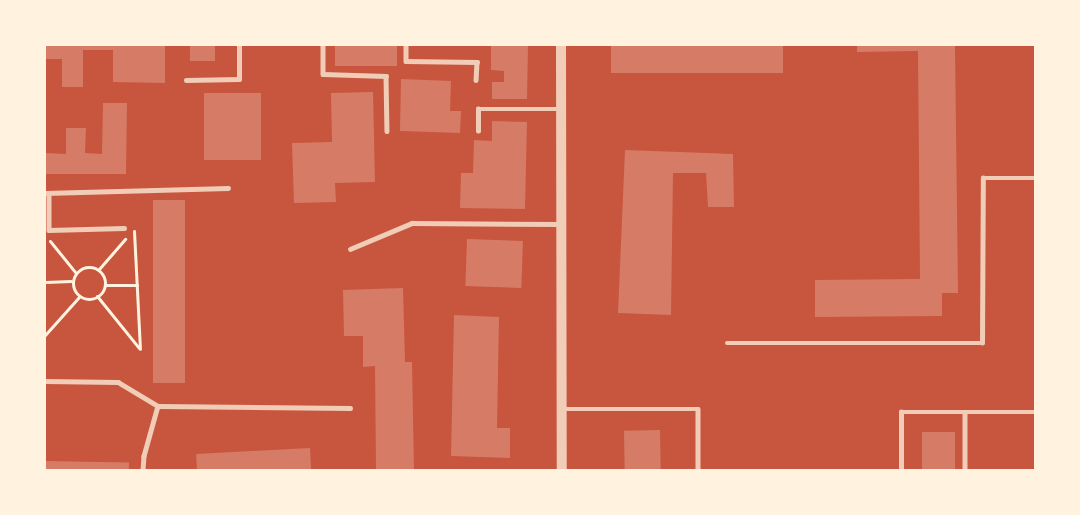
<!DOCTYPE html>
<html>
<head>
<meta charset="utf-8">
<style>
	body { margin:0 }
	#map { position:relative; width:1080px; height:515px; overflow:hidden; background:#c8553d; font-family:"Fira Sans",sans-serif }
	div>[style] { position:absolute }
	.building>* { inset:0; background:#d67c66; transform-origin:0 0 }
	.path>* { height:3px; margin:-1.5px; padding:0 1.5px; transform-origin:1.5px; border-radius:1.5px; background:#fff3e0 }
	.path>.ring { margin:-1.5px; padding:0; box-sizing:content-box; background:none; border:3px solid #fff3e0; border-radius:50% }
	.service>* { height:4.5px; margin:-2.25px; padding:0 2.25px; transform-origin:2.25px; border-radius:2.25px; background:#f1ccb7 }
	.tertiary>* { height:10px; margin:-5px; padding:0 5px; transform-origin:5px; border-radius:5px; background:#f1ccb7 }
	span { translate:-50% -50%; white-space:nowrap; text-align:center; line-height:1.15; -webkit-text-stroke:4.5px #fff3e0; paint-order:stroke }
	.frame { position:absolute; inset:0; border:46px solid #fff3e0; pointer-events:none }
</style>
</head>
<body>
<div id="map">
	<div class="building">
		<div style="clip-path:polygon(45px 45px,165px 45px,165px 83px,113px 82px,113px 50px,83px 50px,83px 87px,62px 87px,62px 59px,45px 59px)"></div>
		<div style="left:190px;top:45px;width:25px;height:16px"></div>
		<div style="left:335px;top:45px;width:62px;height:21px"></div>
		<div style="clip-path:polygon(491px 45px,528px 45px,527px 99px,492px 99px,492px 82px,504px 82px,504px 71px,491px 70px)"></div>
		<div style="left:611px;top:45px;width:172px;height:28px"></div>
		<div style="clip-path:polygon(857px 45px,955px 45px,958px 293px,942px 293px,942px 316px,815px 317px,815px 280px,920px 279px,918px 51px,857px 52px)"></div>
		<div style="clip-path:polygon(401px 79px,451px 81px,450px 111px,461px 111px,460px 133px,400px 131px)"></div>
		<div style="clip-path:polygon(373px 92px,375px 182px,335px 183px,336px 202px,294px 203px,292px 143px,332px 142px,331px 93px)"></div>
		<div style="left:204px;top:93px;width:57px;height:67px"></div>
		<div style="clip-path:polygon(103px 103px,127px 103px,126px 174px,45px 174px,45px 153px,66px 154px,66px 128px,86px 128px,85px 153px,102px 154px)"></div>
		<div style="clip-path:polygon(492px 121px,527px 122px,525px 209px,460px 208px,461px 173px,473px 173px,474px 140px,492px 141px)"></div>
		<div style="clip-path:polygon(625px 150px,733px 154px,734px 207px,708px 207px,706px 173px,673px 173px,671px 315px,618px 313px)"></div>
		<div style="left:185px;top:200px;width:183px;height:32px;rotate:90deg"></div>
		<div style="left:467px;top:239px;width:56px;height:47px;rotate:2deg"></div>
		<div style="clip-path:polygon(403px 288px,405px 362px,412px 362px,414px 470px,376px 470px,375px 366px,363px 367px,363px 336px,344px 336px,343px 290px)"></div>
		<div style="clip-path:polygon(454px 315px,499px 317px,497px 428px,510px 428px,510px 458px,451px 456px)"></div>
		<div style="left:660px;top:430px;width:40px;height:36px;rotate:89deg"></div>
		<div style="left:922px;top:432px;width:33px;height:38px"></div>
		<div style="left:310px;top:448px;width:22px;height:114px;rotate:87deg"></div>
		<div style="left:45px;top:461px;width:84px;height:9px;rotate:1deg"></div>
	</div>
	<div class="path">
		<div style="left:134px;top:231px;width:118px;rotate:87.1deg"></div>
		<div style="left:50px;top:241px;width:40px;rotate:51deg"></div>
		<div class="ring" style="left:73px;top:267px;width:29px;height:29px"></div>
		<div style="left:99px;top:269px;width:40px;rotate:-49deg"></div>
		<div style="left:45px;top:282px;width:26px;rotate:-2deg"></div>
		<div style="left:106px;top:285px;width:31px"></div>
		<div style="left:97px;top:296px;width:67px;rotate:51.1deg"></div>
		<div style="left:45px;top:335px;width:51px;rotate:-48.2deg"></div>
	</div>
	<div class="service">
		<div style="left:323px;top:45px;width:29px;rotate:90deg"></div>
		<div style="left:323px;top:74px;width:63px;rotate:1.8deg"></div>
		<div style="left:386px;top:76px;width:55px;rotate:89deg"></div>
		<div style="left:406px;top:45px;width:16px;rotate:90deg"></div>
		<div style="left:406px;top:61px;width:71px;rotate:0.8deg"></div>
		<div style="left:477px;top:62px;width:18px;rotate:93deg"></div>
		<div style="left:186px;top:80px;width:53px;rotate:-1.1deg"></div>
		<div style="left:239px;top:79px;width:34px;rotate:-90deg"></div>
		<div style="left:478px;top:131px;width:22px;rotate:-90deg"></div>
		<div style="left:478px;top:109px;width:84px"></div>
		<div style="left:45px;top:193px;width:183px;rotate:-1.6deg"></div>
		<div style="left:49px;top:193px;width:37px;rotate:90deg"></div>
		<div style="left:49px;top:230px;width:75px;rotate:-1.5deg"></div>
		<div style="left:350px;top:249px;width:67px;rotate:-22.8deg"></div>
		<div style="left:412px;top:223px;width:149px;rotate:0.4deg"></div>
		<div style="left:727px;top:343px;width:255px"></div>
		<div style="left:982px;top:343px;width:165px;rotate:-89.7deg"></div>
		<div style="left:983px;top:178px;width:52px"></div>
		<div style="left:45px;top:381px;width:73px;rotate:0.8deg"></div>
		<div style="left:118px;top:382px;width:47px;rotate:31deg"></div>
		<div style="left:158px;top:406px;width:52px;rotate:105.6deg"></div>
		<div style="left:144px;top:456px;width:14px;rotate:94deg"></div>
		<div style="left:158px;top:406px;width:192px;rotate:0.6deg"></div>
		<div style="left:562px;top:409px;width:136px"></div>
		<div style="left:698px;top:409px;width:61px;rotate:90deg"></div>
		<div style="left:965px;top:412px;width:58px;rotate:90deg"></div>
		<div style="left:901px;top:470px;width:58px;rotate:-90deg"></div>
		<div style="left:901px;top:412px;width:134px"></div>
	</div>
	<div class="tertiary">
		<div style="left:561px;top:45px;width:425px;rotate:89.9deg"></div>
	</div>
	<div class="frame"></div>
</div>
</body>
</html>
